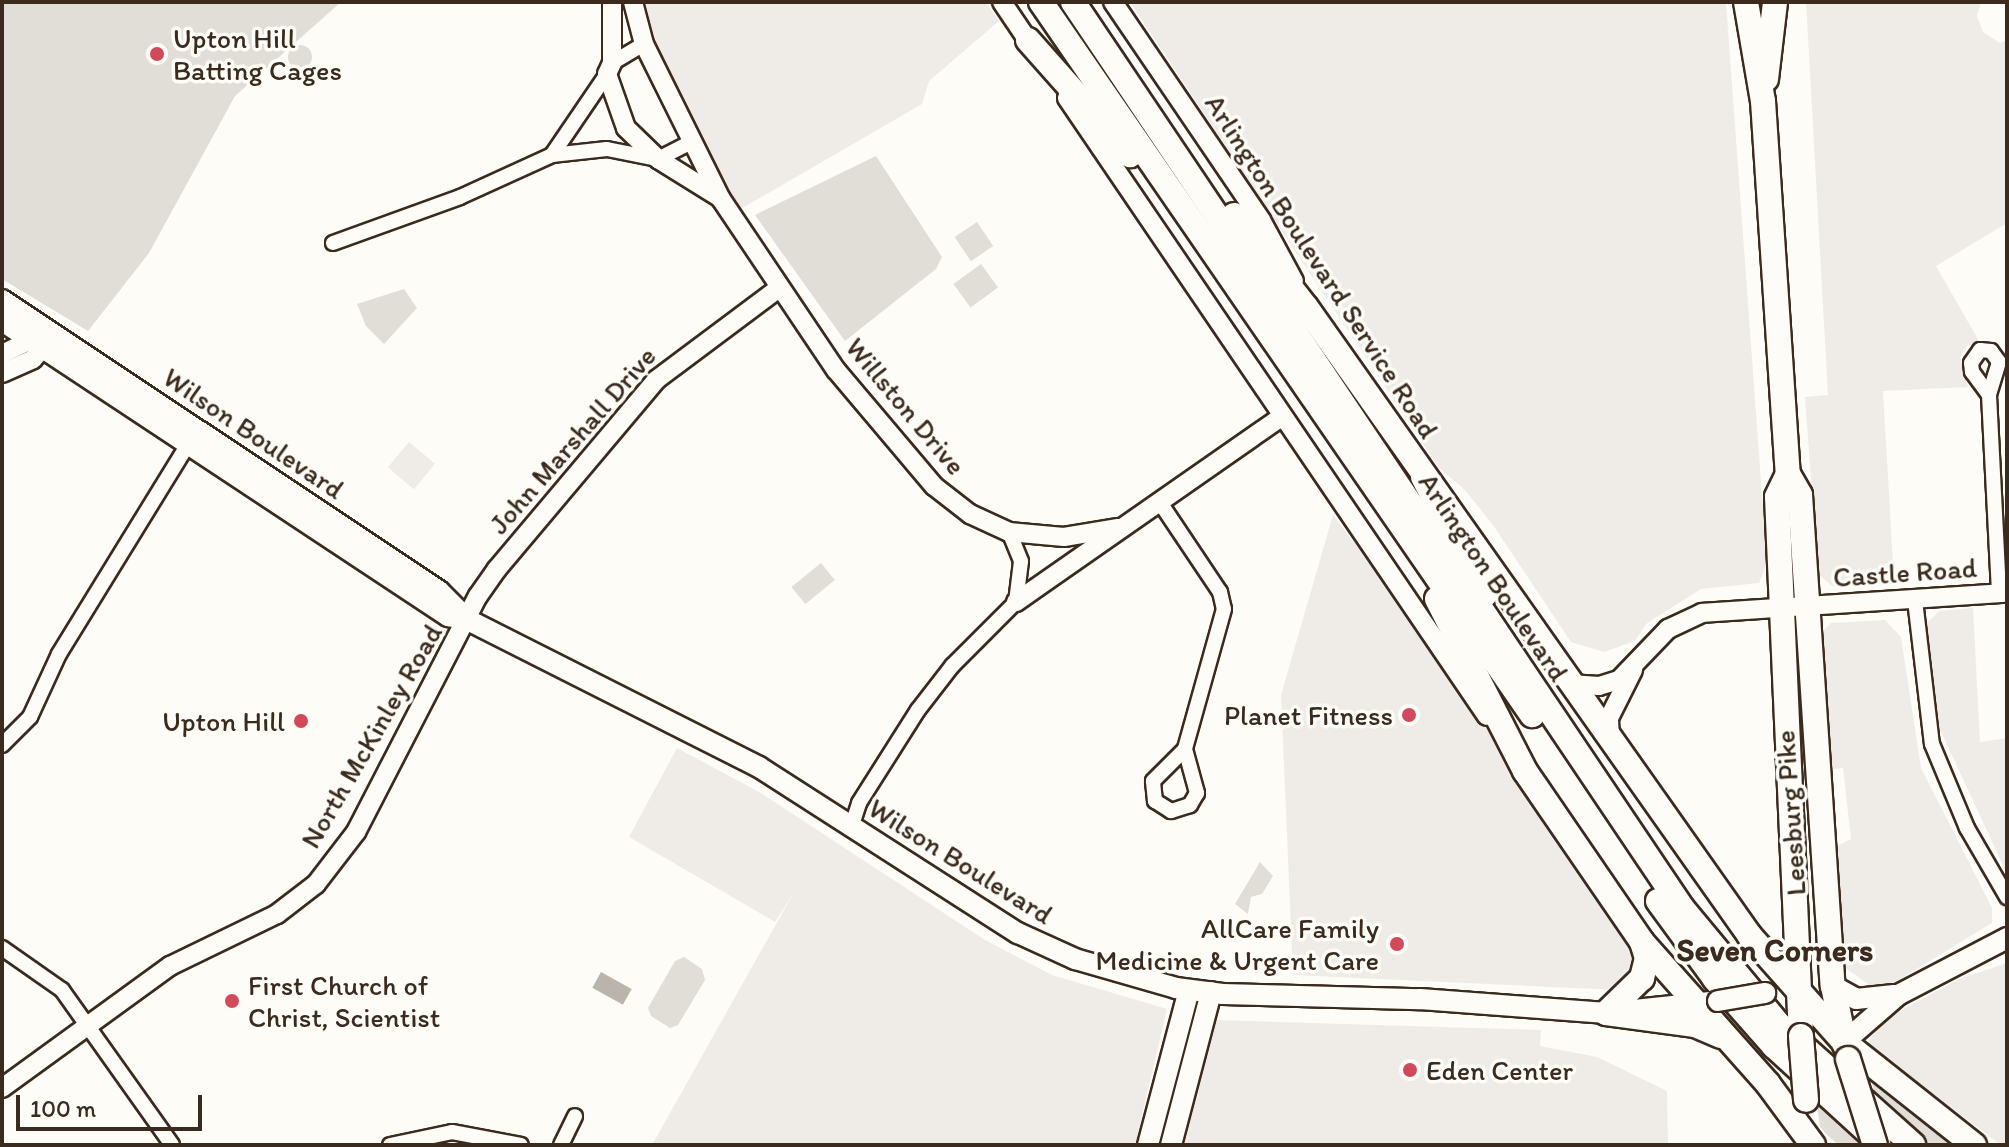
<!DOCTYPE html>
<html>
<head>
<meta charset="utf-8">
<style>
	body { margin:0 }
	#map { position:relative; width:2009px; height:1147px; overflow:hidden; background:#fdfcf7; font-family:Itim,sans-serif }
	div>[style] { position:absolute }
	.built>* { inset:0; background:#efece7; transform-origin:0 0 }
	.green>* { inset:0; background:#e1ded7; transform-origin:0 0 }
	.round { border-radius:50% }
	.water>* { inset:0; background:#bbb4ad; transform-origin:0 0 }
	.roads { filter:drop-shadow(2px 0 #3b2a1e) drop-shadow(-2px 0 #3b2a1e) drop-shadow(0 2px #3b2a1e) drop-shadow(0 -2px #3b2a1e) }
	.minor>* { height:14px; margin:-7px; padding:0 7px; transform-origin:7px; border-radius:7px; background:#fdfcf7 }
	.tertiary>* { height:18px; margin:-9px; padding:0 9px; transform-origin:9px; border-radius:9px; background:#fdfcf7 }
	.secondary>* { height:20px; margin:-10px; padding:0 10px; transform-origin:10px; border-radius:10px; background:#fdfcf7 }
	.primary>* { height:24px; margin:-12px; padding:0 12px; transform-origin:12px; border-radius:12px; background:#fdfcf7 }
	.trunk>* { height:24px; margin:-12px; padding:0 12px; transform-origin:12px; border-radius:12px; background:#fdfcf7 }
	.bridges { filter:drop-shadow(2px 0 #3b2a1e) drop-shadow(-2px 0 #3b2a1e) drop-shadow(0 2px #3b2a1e) drop-shadow(0 -2px #3b2a1e) }
	.secondary-bridge>* { height:20px; margin:-10px; padding:0 10px; transform-origin:10px; border-radius:10px; background:#fdfcf7 }
	.primary-bridge>* { height:24px; margin:-12px; padding:0 12px; transform-origin:12px; border-radius:12px; background:#fdfcf7 }
	.dots>* { width:22px; height:22px; translate:-50% -50%; box-sizing:border-box; border:4px solid #fdfcf7; border-radius:50% }
	span { translate:-50% -50%; white-space:nowrap; text-align:center; line-height:1.15; -webkit-text-stroke:7px #fdfcf7; paint-order:stroke }
	.poi-label { font-size:28px; color:#3b2a1e }
	.left { translate:0 -50%; text-align:left }
	.right { translate:-100% -50%; text-align:right }
	.street-label { font-size:28px; color:#3b2a1e }
	.quarter-label { font-size:32px; color:#3b2a1e; font-weight:700 }
	.frame { position:absolute; inset:0; border:4px solid #3b2a1e; pointer-events:none }
	.scale { position:absolute; left:16px; top:1095px; width:186px; height:36px; box-sizing:border-box; border:4px solid #3b2a1e; border-top:0; padding-left:10px; font-size:24px; line-height:28px; white-space:nowrap; color:#3b2a1e; -webkit-text-stroke:6px #fdfcf7; paint-order:stroke }
</style>
</head>
<body>
<div id="map">
	<div class="built">
		<div style="clip-path:polygon(643px 2px,986px 2px,999px 21px,929px 81px,922px 104px,739px 210px,649px 36px)"></div>
		<div style="clip-path:polygon(1130px 2px,1726px 2px,1767px 564px,1759px 583px,1701px 589px,1646px 624px,1635px 641px,1604px 652px,1571px 642px,1493px 525px,1464px 489px,1439px 468px)"></div>
		<div style="clip-path:polygon(1806px 2px,1981px 2px,1977px 16px,1983px 32px,2000px 43px,2007px 40px,2007px 223px,1936px 266px,1979px 341px,1967px 346px,1960px 358px,1968px 387px,1883px 391px,1894px 581px,1832px 586px,1818px 574px,1805px 397px,1828px 395px)"></div>
		<div style="left:409px;top:442px;width:34px;height:33px;rotate:40deg"></div>
		<div style="clip-path:polygon(1333px 515px,1407px 611px,1642px 958px,1617px 990px,1293px 975px,1281px 695px)"></div>
		<div style="clip-path:polygon(1973px 608px,1980px 742px,2007px 738px,2007px 874px,1937px 723px,1927px 623px,1939px 611px)"></div>
		<div style="clip-path:polygon(1885px 620px,1901px 637px,1921px 768px,1992px 908px,1992px 923px,1879px 992px,1843px 966px,1837px 846px,1851px 839px,1843px 768px,1832px 769px,1829px 717px,1822px 717px,1818px 636px,1831px 623px)"></div>
		<div style="clip-path:polygon(677px 748px,761px 793px,985px 940px,1052px 975px,1167px 1009px,1135px 1145px,652px 1145px,793px 894px,775px 922px,629px 837px)"></div>
		<div style="clip-path:polygon(2007px 963px,2007px 1145px,2001px 1145px,1867px 1044px,1883px 1020px,1959px 979px)"></div>
		<div style="clip-path:polygon(1214px 1020px,1541px 1030px,1540px 1046px,1597px 1057px,1667px 1091px,1668px 1145px,1178px 1145px)"></div>
	</div>
	<div class="green">
		<div style="clip-path:polygon(2px 2px,341px 2px,235px 96px,149px 253px,88px 331px,2px 279px)"></div>
		<div class="round" style="left:288px;top:45px;width:24px;height:24px"></div>
		<div style="clip-path:polygon(876px 156px,942px 257px,936px 269px,845px 341px,755px 215px)"></div>
		<div style="left:977px;top:222px;width:29px;height:27px;rotate:56deg"></div>
		<div style="left:981px;top:264px;width:29px;height:34px;rotate:54deg"></div>
		<div style="clip-path:polygon(404px 289px,417px 308px,384px 344px,366px 326px,357px 304px)"></div>
		<div style="left:821px;top:563px;width:22px;height:38px;rotate:51deg"></div>
		<div style="clip-path:polygon(1260px 862px,1273px 876px,1262px 894px,1251px 897px,1248px 914px,1235px 904px)"></div>
		<div style="clip-path:polygon(684px 957px,702px 969px,705px 980px,678px 1025px,670px 1028px,651px 1016px,648px 1008px,675px 961px)"></div>
		<div style="clip-path:polygon(1192px 1022px,1196px 1026px,1164px 1145px,1155px 1145px)"></div>
		<div style="clip-path:polygon(1876px 1082px,1958px 1145px,1930px 1145px,1880px 1107px,1872px 1084px)"></div>
		<div style="clip-path:polygon(1817px 1105px,1859px 1142px,1858px 1145px,1839px 1145px,1828px 1136px,1820px 1127px)"></div>
	</div>
	<div class="water">
		<div style="left:601px;top:972px;width:35px;height:18px;rotate:29deg"></div>
	</div>
	<div class="roads">
		<div class="minor">
			<div style="left:612px;top:63px;width:37px;rotate:-31deg"></div>
			<div style="left:552px;top:155px;width:98px;rotate:-55.8deg"></div>
			<div style="left:333px;top:243px;width:135px;rotate:-19.9deg"></div>
			<div style="left:460px;top:197px;width:101px;rotate:-24.5deg"></div>
			<div style="left:552px;top:155px;width:55px;rotate:-6.2deg"></div>
			<div style="left:607px;top:149px;width:52px;rotate:11.1deg"></div>
			<div style="left:658px;top:159px;width:38px;rotate:-27deg"></div>
			<div style="left:1980px;top:350px;width:11px;rotate:5deg"></div>
			<div style="left:1991px;top:351px;width:14px;rotate:54deg"></div>
			<div style="left:1999px;top:362px;width:34px;rotate:107deg"></div>
			<div style="left:1989px;top:395px;width:29px;rotate:-126deg"></div>
			<div style="left:1972px;top:372px;width:9px;rotate:-96deg"></div>
			<div style="left:1971px;top:363px;width:16px;rotate:-55deg"></div>
			<div style="left:1989px;top:395px;width:198px;rotate:87.1deg"></div>
			<div style="left:1159px;top:501px;width:110px;rotate:56.2deg"></div>
			<div style="left:1220px;top:592px;width:17px;rotate:77deg"></div>
			<div style="left:1224px;top:609px;width:145px;rotate:105.6deg"></div>
			<div style="left:1185px;top:749px;width:46px;rotate:74.7deg"></div>
			<div style="left:1197px;top:793px;width:14px;rotate:120deg"></div>
			<div style="left:1190px;top:805px;width:20px;rotate:162deg"></div>
			<div style="left:1171px;top:811px;width:19px;rotate:-148deg"></div>
			<div style="left:1155px;top:801px;width:20px;rotate:-96deg"></div>
			<div style="left:1153px;top:781px;width:45px;rotate:-45deg"></div>
			<div style="left:1915px;top:600px;width:145px;rotate:83.3deg"></div>
			<div style="left:1932px;top:744px;width:91px;rotate:67.4deg"></div>
			<div style="left:1967px;top:828px;width:80px;rotate:59.9deg"></div>
			<div style="left:2px;top:745px;width:40px;rotate:-45deg"></div>
			<div style="left:30px;top:717px;width:69px;rotate:-65.3deg"></div>
			<div style="left:59px;top:654px;width:256px;rotate:-58.4deg"></div>
			<div style="left:852px;top:825px;width:23px;rotate:-72deg"></div>
			<div style="left:859px;top:803px;width:110px;rotate:-57.6deg"></div>
			<div style="left:918px;top:710px;width:56px;rotate:-52.3deg"></div>
			<div style="left:952px;top:666px;width:91px;rotate:-45deg"></div>
			<div style="left:1016px;top:602px;width:41px;rotate:-83deg"></div>
			<div style="left:1021px;top:561px;width:31px;rotate:-112deg"></div>
			<div style="left:2px;top:948px;width:73px;rotate:35deg"></div>
			<div style="left:62px;top:990px;width:190px;rotate:54.6deg"></div>
			<div style="left:390px;top:1145px;width:63px;rotate:-11.8deg"></div>
			<div style="left:452px;top:1132px;width:70px;rotate:10.7deg"></div>
			<div style="left:561px;top:1145px;width:32px;rotate:-64deg"></div>
		</div>
		<div class="tertiary">
			<div style="left:612px;top:2px;width:61px;rotate:90deg"></div>
			<div style="left:612px;top:63px;width:12px;rotate:114deg"></div>
			<div style="left:607px;top:74px;width:57px;rotate:70.6deg"></div>
			<div style="left:626px;top:128px;width:45px;rotate:44.1deg"></div>
			<div style="left:658px;top:159px;width:72px;rotate:31.9deg"></div>
			<div style="left:633px;top:2px;width:43px;rotate:75.3deg"></div>
			<div style="left:644px;top:44px;width:173px;rotate:63.6deg"></div>
			<div style="left:721px;top:199px;width:206px;rotate:56.1deg"></div>
			<div style="left:836px;top:370px;width:152px;rotate:49.8deg"></div>
			<div style="left:934px;top:486px;width:46px;rotate:37.9deg"></div>
			<div style="left:970px;top:514px;width:43px;rotate:24.8deg"></div>
			<div style="left:1009px;top:532px;width:55px;rotate:5.2deg"></div>
			<div style="left:1064px;top:537px;width:55px;rotate:-9.5deg"></div>
			<div style="left:1002px;top:2px;width:59px;rotate:56deg"></div>
			<div style="left:1113px;top:2px;width:263px;rotate:55.8deg"></div>
			<div style="left:1261px;top:220px;width:69px;rotate:61.6deg"></div>
			<div style="left:1067px;top:98px;width:747px;rotate:55.8deg"></div>
			<div style="left:2px;top:354px;width:43px;rotate:-26deg"></div>
			<div style="left:2px;top:373px;width:34px;rotate:-24deg"></div>
			<div style="left:33px;top:359px;width:28px;rotate:-48deg"></div>
			<div style="left:1016px;top:602px;width:325px;rotate:-34.9deg"></div>
			<div style="left:1570px;top:684px;width:29px;rotate:4deg"></div>
			<div style="left:1599px;top:686px;width:21px;rotate:-17deg"></div>
			<div style="left:1619px;top:680px;width:71px;rotate:-46.1deg"></div>
			<div style="left:1668px;top:629px;width:38px;rotate:-25deg"></div>
			<div style="left:1702px;top:613px;width:306px;rotate:-3.8deg"></div>
			<div style="left:1610px;top:739px;width:21px;rotate:-93deg"></div>
			<div style="left:1609px;top:718px;width:54px;rotate:-63.4deg"></div>
			<div style="left:2px;top:1088px;width:208px;rotate:-36deg"></div>
			<div style="left:170px;top:966px;width:119px;rotate:-25.9deg"></div>
			<div style="left:277px;top:914px;width:49px;rotate:-37.6deg"></div>
			<div style="left:316px;top:884px;width:66px;rotate:-52.4deg"></div>
			<div style="left:356px;top:832px;width:266px;rotate:-62.7deg"></div>
			<div style="left:478px;top:596px;width:33px;rotate:-55deg"></div>
			<div style="left:497px;top:569px;width:247px;rotate:-49.9deg"></div>
			<div style="left:656px;top:380px;width:154px;rotate:-36.8deg"></div>
		</div>
		<div class="secondary">
			<div style="left:2px;top:300px;width:525px;rotate:33.66deg"></div>
			<div style="left:439px;top:591px;width:41px;rotate:45deg"></div>
			<div style="left:2px;top:321px;width:535px;rotate:33.48deg"></div>
			<div style="left:448px;top:616px;width:20px;rotate:11deg"></div>
			<div style="left:468px;top:620px;width:326px;rotate:26.8deg"></div>
			<div style="left:759px;top:767px;width:308px;rotate:32.7deg"></div>
			<div style="left:1018px;top:933px;width:63px;rotate:24.5deg"></div>
			<div style="left:1075px;top:959px;width:105px;rotate:16deg"></div>
			<div style="left:1176px;top:988px;width:47px;rotate:7.3deg"></div>
			<div style="left:1223px;top:994px;width:197px;rotate:1.5deg"></div>
			<div style="left:1420px;top:999px;width:187px;rotate:4.3deg"></div>
			<div style="left:1606px;top:1013px;width:105px;rotate:-6deg"></div>
			<div style="left:1833px;top:986px;width:26px;rotate:29deg"></div>
			<div style="left:1856px;top:999px;width:38px;rotate:-6deg"></div>
			<div style="left:1844px;top:1042px;width:72px;rotate:-41deg"></div>
			<div style="left:1898px;top:995px;width:123px;rotate:-27.6deg"></div>
			<div style="left:1148px;top:1145px;width:160px;rotate:-75.2deg"></div>
			<div style="left:1171px;top:1145px;width:158px;rotate:-75.3deg"></div>
		</div>
		<div class="primary">
			<div style="left:1746px;top:2px;width:100px;rotate:80.3deg"></div>
			<div style="left:1763px;top:101px;width:374px;rotate:86.2deg"></div>
			<div style="left:1788px;top:474px;width:24px;rotate:60deg"></div>
			<div style="left:1800px;top:495px;width:492px;rotate:86.2deg"></div>
			<div style="left:1833px;top:986px;width:60px;rotate:78.5deg"></div>
			<div style="left:1766px;top:79px;width:78px;rotate:-83.3deg"></div>
			<div style="left:1306px;top:307px;width:770px;rotate:54.78deg"></div>
			<div style="left:1750px;top:936px;width:142px;rotate:48.4deg"></div>
			<div style="left:1844px;top:1042px;width:166px;rotate:38.4deg"></div>
			<div style="left:1788px;top:474px;width:25px;rotate:116deg"></div>
			<div style="left:1777px;top:497px;width:540px;rotate:87.45deg"></div>
			<div style="left:1525px;top:771px;width:207px;rotate:55.6deg"></div>
			<div style="left:1642px;top:942px;width:190px;rotate:48.4deg"></div>
			<div style="left:1768px;top:1084px;width:76px;rotate:53.6deg"></div>
			<div style="left:1642px;top:942px;width:17px;rotate:73deg"></div>
			<div style="left:1647px;top:958px;width:21px;rotate:104deg"></div>
			<div style="left:1642px;top:978px;width:50px;rotate:135.8deg"></div>
			<div style="left:1606px;top:1013px;width:90px;rotate:7.7deg"></div>
			<div style="left:1695px;top:1025px;width:28px;rotate:23deg"></div>
		</div>
		<div class="trunk">
			<div style="left:1041px;top:2px;width:866px;rotate:55.45deg"></div>
			<div style="left:1073px;top:2px;width:1092px;rotate:56.09deg"></div>
			<div style="left:1682px;top:908px;width:152px;rotate:50.3deg"></div>
			<div style="left:1779px;top:1025px;width:180px;rotate:41.8deg"></div>
			<div style="left:1028px;top:40px;width:154px;rotate:48.4deg"></div>
			<div style="left:1234px;top:215px;width:117px;rotate:52deg"></div>
			<div style="left:1423px;top:477px;width:133px;rotate:62.3deg"></div>
			<div style="left:1437px;top:599px;width:193px;rotate:62.9deg"></div>
			<div style="left:1658px;top:901px;width:97px;rotate:53.8deg"></div>
			<div style="left:1715px;top:979px;width:89px;rotate:48.6deg"></div>
			<div style="left:1774px;top:1046px;width:141px;rotate:42.4deg"></div>
		</div>
	</div>
	<div class="bridges">
		<div class="secondary-bridge">
			<div style="left:1718px;top:1001px;width:48px;rotate:-9.7deg"></div>
		</div>
		<div class="primary-bridge">
			<div style="left:1801px;top:1036px;width:64px;rotate:85.5deg"></div>
			<div style="left:1848px;top:1059px;width:90px;rotate:72.6deg"></div>
		</div>
	</div>
	<div class="dots">
		<div style="left:157px;top:54px;background:#d1495b"></div>
		<div style="left:1409px;top:715px;background:#d1495b"></div>
		<div style="left:301px;top:721px;background:#d1495b"></div>
		<div style="left:1397px;top:944px;background:#d1495b"></div>
		<div style="left:232px;top:1001px;background:#d1495b"></div>
		<div style="left:1410px;top:1070px;background:#d1495b"></div>
	</div>
	<div class="poi-label">
		<span class="left" style="left:173px;top:54px">Upton Hill<br>Batting Cages</span>
		<span class="right" style="left:1393px;top:715px">Planet Fitness</span>
		<span class="right" style="left:285px;top:721px">Upton Hill</span>
		<span class="right" style="left:1379px;top:944px">AllCare Family<br>Medicine &amp; Urgent Care</span>
		<span class="left" style="left:248px;top:1001px">First Church of<br>Christ, Scientist</span>
		<span class="left" style="left:1426px;top:1070px">Eden Center</span>
	</div>
	<div class="street-label">
		<span style="left:1322px;top:266px;rotate:57deg">Arlington Boulevard Service Road</span>
		<span style="left:906px;top:406px;rotate:50deg">Willston Drive</span>
		<span style="left:254px;top:433px;rotate:34deg">Wilson Boulevard</span>
		<span style="left:572px;top:440px;rotate:-49deg">John Marshall Drive</span>
		<span style="left:1905px;top:572px;rotate:-4deg">Castle Road</span>
		<span style="left:1494px;top:577px;rotate:56deg">Arlington Boulevard</span>
		<span style="left:371px;top:736px;rotate:-60deg">North McKinley Road</span>
		<span style="left:1790px;top:813px;rotate:-94deg">Leesburg Pike</span>
		<span style="left:961px;top:861px;rotate:32deg">Wilson Boulevard</span>
	</div>
	<div class="quarter-label">
		<span style="left:1775px;top:950px">Seven Corners</span>
	</div>
	<div class="frame"></div>
	<div class="scale">100 m</div>
</div>
</body>
</html>
